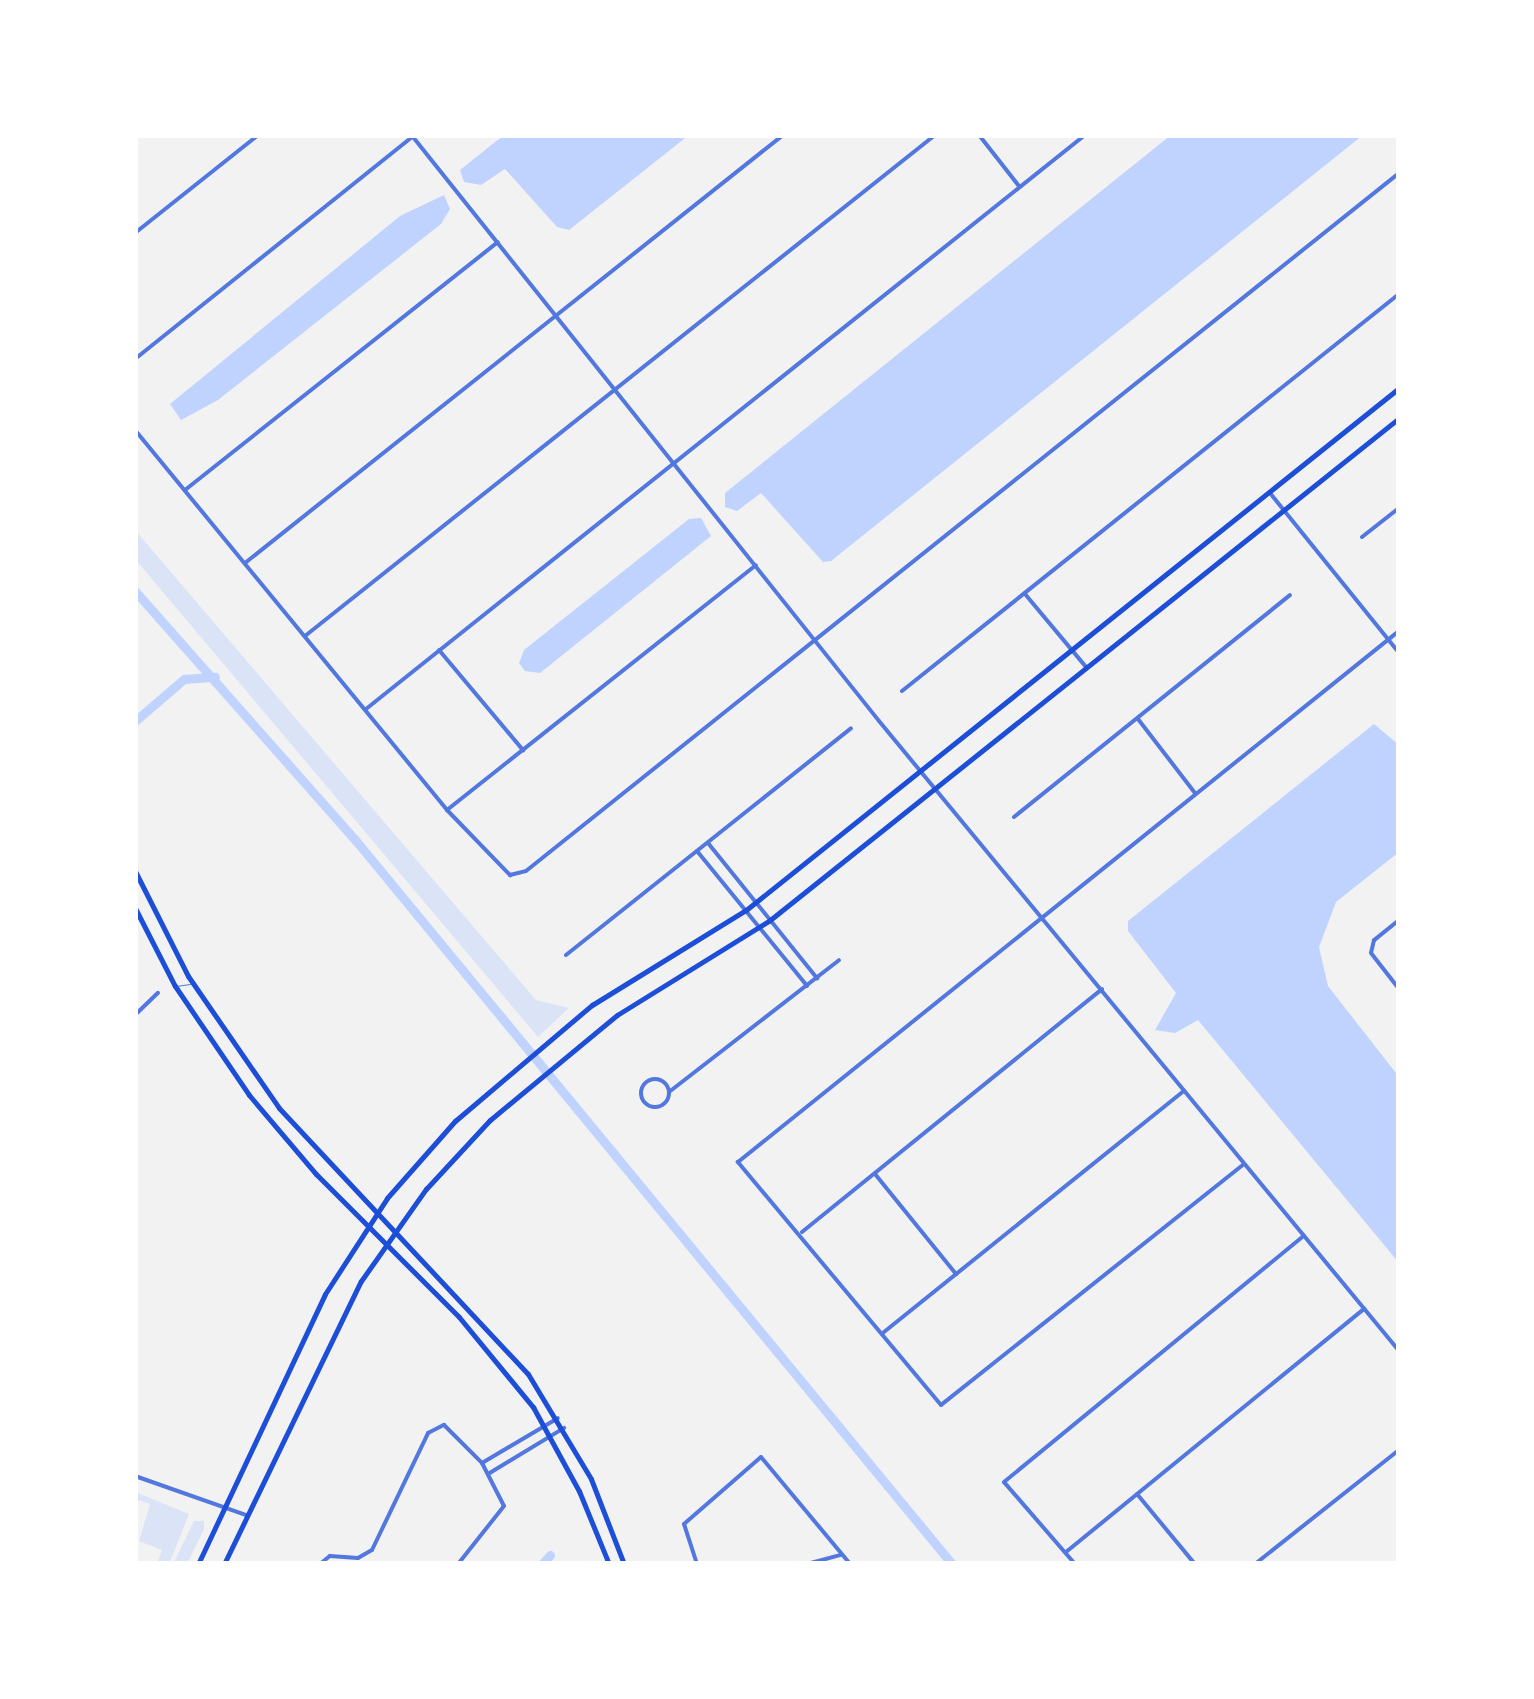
<!DOCTYPE html>
<html>
<head>
<meta charset="utf-8">
<style>
	body { margin:0 }
	#map { position:relative; width:1534px; height:1699px; overflow:hidden; background:#f2f2f2; font-family:"DejaVu Sans",sans-serif }
	div>[style] { position:absolute }
	.green>* { inset:0; background:#dbe4f7 }
	.water>* { inset:0; background:#bfd3fe }
	.canal>* { height:9px; margin:-4.5px; padding:0 4.5px; transform-origin:4.5px; border-radius:4.5px; background:#bfd3fe }
	.service>* { height:1px; margin:-0.5px; padding:0 0.5px; transform-origin:0.5px; border-radius:0.5px; background:#5277de }
	.minor>* { height:4px; margin:-2px; padding:0 2px; transform-origin:2px; border-radius:2px; background:#5277de }
	.minor>.ring { margin:-2px; padding:0; box-sizing:content-box; background:none; border:4px solid #5277de; border-radius:50% }
	.tertiary>* { height:4px; margin:-2px; padding:0 2px; transform-origin:2px; border-radius:2px; background:#5277de }
	.secondary>* { height:5px; margin:-2.5px; padding:0 2.5px; transform-origin:2.5px; border-radius:2.5px; background:#1d4ed8 }
	.primary>* { height:5px; margin:-2.5px; padding:0 2.5px; transform-origin:2.5px; border-radius:2.5px; background:#1d4ed8 }
	span { translate:-50% -50%; white-space:nowrap; text-align:center; line-height:1.15; -webkit-text-stroke:9px #fff; paint-order:stroke }
	.frame { position:absolute; inset:0; border:138px solid #fff; pointer-events:none }
</style>
</head>
<body>
<div id="map">
	<div class="green">
		<div style="clip-path:polygon(135px 530px,536px 1000px,569px 1008px,538px 1037px,135px 559px)"></div>
		<div style="clip-path:polygon(135px 1492px,189px 1514px,169px 1564px,157px 1564px,162px 1550px,139px 1541px,150px 1504px,139px 1500px,135px 1508px)"></div>
		<div style="clip-path:polygon(194px 1521px,204px 1521px,204px 1529px,187px 1564px,173px 1564px)"></div>
	</div>
	<div class="water">
		<div style="clip-path:polygon(504px 135px,689px 135px,569px 230px,557px 227px,505px 169px,481px 185px,464px 182px,460px 170px)"></div>
		<div style="clip-path:polygon(1171px 135px,1363px 135px,831px 561px,823px 562px,761px 493px,737px 511px,725px 507px,725px 493px)"></div>
		<div style="clip-path:polygon(444px 195px,450px 209px,441px 224px,218px 400px,181px 420px,170px 404px,400px 216px)"></div>
		<div style="clip-path:polygon(701px 518px,711px 536px,540px 673px,525px 671px,519px 663px,524px 650px,689px 519px)"></div>
		<div style="clip-path:polygon(1374px 724px,1399px 745px,1399px 852px,1336px 902px,1319px 947px,1328px 986px,1399px 1077px,1399px 1263px,1198px 1020px,1175px 1033px,1155px 1030px,1176px 993px,1128px 931px,1128px 921px)"></div>
	</div>
	<div class="canal">
		<div style="left:135px;top:591px;width:335px;rotate:48.5deg"></div>
		<div style="left:357px;top:842px;width:936px;rotate:50.51deg"></div>
		<div style="left:135px;top:721px;width:65px;rotate:-40.6deg"></div>
		<div style="left:184px;top:679px;width:31px;rotate:-4deg"></div>
		<div style="left:542px;top:1564px;width:12px;rotate:-48deg"></div>
	</div>
	<div class="service">
		<div style="left:176px;top:986px;width:14px;rotate:-8deg"></div>
	</div>
	<div class="minor">
		<div style="left:979px;top:135px;width:65px;rotate:51.9deg"></div>
		<div style="left:135px;top:233px;width:157px;rotate:-38.5deg"></div>
		<div style="left:135px;top:430px;width:492px;rotate:50.6deg"></div>
		<div style="left:447px;top:810px;width:91px;rotate:45.9deg"></div>
		<div style="left:510px;top:875px;width:16px;rotate:-14deg"></div>
		<div style="left:526px;top:871px;width:1118px;rotate:-38.64deg"></div>
		<div style="left:185px;top:490px;width:399px;rotate:-38.4deg"></div>
		<div style="left:1270px;top:493px;width:206px;rotate:51.1deg"></div>
		<div style="left:1362px;top:537px;width:47px;rotate:-38.1deg"></div>
		<div style="left:245px;top:563px;width:687px;rotate:-38.5deg"></div>
		<div style="left:1025px;top:594px;width:95px;rotate:50.1deg"></div>
		<div style="left:305px;top:636px;width:805px;rotate:-38.49deg"></div>
		<div style="left:439px;top:650px;width:131px;rotate:50deg"></div>
		<div style="left:902px;top:691px;width:636px;rotate:-38.62deg"></div>
		<div style="left:366px;top:709px;width:920px;rotate:-38.6deg"></div>
		<div style="left:1138px;top:719px;width:93px;rotate:52.4deg"></div>
		<div style="left:447px;top:810px;width:394px;rotate:-38.4deg"></div>
		<div style="left:1014px;top:817px;width:354px;rotate:-38.8deg"></div>
		<div style="left:708px;top:843px;width:174px;rotate:51.1deg"></div>
		<div style="left:697px;top:851px;width:174px;rotate:50.8deg"></div>
		<div style="left:1399px;top:920px;width:32px;rotate:141deg"></div>
		<div style="left:1374px;top:940px;width:13px;rotate:103deg"></div>
		<div style="left:1371px;top:953px;width:46px;rotate:52.1deg"></div>
		<div style="left:566px;top:955px;width:364px;rotate:-38.5deg"></div>
		<div style="left:135px;top:1015px;width:32px;rotate:-44deg"></div>
		<div class="ring" style="left:641px;top:1079px;width:24px;height:24px"></div>
		<div style="left:669px;top:1092px;width:215px;rotate:-37.8deg"></div>
		<div style="left:1244px;top:1164px;width:387px;rotate:141.5deg"></div>
		<div style="left:941px;top:1405px;width:317px;rotate:-129.9deg"></div>
		<div style="left:738px;top:1162px;width:848px;rotate:-38.78deg"></div>
		<div style="left:875px;top:1174px;width:129px;rotate:51deg"></div>
		<div style="left:802px;top:1232px;width:386px;rotate:-39deg"></div>
		<div style="left:884px;top:1332px;width:385px;rotate:-38.8deg"></div>
		<div style="left:482px;top:1463px;width:88px;rotate:-30.6deg"></div>
		<div style="left:488px;top:1474px;width:89px;rotate:-31.2deg"></div>
		<div style="left:1137px;top:1494px;width:91px;rotate:50.4deg"></div>
		<div style="left:1066px;top:1552px;width:385px;rotate:-39.2deg"></div>
		<div style="left:320px;top:1564px;width:13px;rotate:-39deg"></div>
		<div style="left:330px;top:1556px;width:28px;rotate:4deg"></div>
		<div style="left:358px;top:1558px;width:16px;rotate:-30deg"></div>
		<div style="left:372px;top:1550px;width:130px;rotate:-64.4deg"></div>
		<div style="left:428px;top:1433px;width:18px;rotate:-27deg"></div>
		<div style="left:444px;top:1425px;width:54px;rotate:45deg"></div>
		<div style="left:482px;top:1463px;width:48px;rotate:62.9deg"></div>
		<div style="left:504px;top:1506px;width:74px;rotate:128.4deg"></div>
		<div style="left:697px;top:1564px;width:42px;rotate:-108deg"></div>
		<div style="left:684px;top:1524px;width:102px;rotate:-41deg"></div>
		<div style="left:761px;top:1457px;width:139px;rotate:50.2deg"></div>
		<div style="left:807px;top:1564px;width:35px;rotate:-15deg"></div>
		<div style="left:1075px;top:1564px;width:108px;rotate:-130.9deg"></div>
		<div style="left:1004px;top:1482px;width:388px;rotate:-39.4deg"></div>
		<div style="left:1255px;top:1564px;width:184px;rotate:-38.4deg"></div>
	</div>
	<div class="tertiary">
		<div style="left:413px;top:137px;width:747px;rotate:51.41deg"></div>
		<div style="left:879px;top:721px;width:817px;rotate:50.46deg"></div>
		<div style="left:135px;top:359px;width:355px;rotate:-38.7deg"></div>
		<div style="left:135px;top:1476px;width:118px;rotate:19.4deg"></div>
	</div>
	<div class="secondary">
		<div style="left:135px;top:871px;width:118px;rotate:63.2deg"></div>
		<div style="left:188px;top:976px;width:160px;rotate:55.4deg"></div>
		<div style="left:279px;top:1108px;width:364px;rotate:46.9deg"></div>
		<div style="left:528px;top:1374px;width:122px;rotate:59deg"></div>
		<div style="left:591px;top:1479px;width:91px;rotate:68.8deg"></div>
		<div style="left:135px;top:908px;width:88px;rotate:62.9deg"></div>
		<div style="left:175px;top:986px;width:132px;rotate:55.8deg"></div>
		<div style="left:249px;top:1095px;width:104px;rotate:49.7deg"></div>
		<div style="left:316px;top:1174px;width:202px;rotate:45deg"></div>
		<div style="left:459px;top:1317px;width:117px;rotate:50.6deg"></div>
		<div style="left:533px;top:1407px;width:96px;rotate:61.3deg"></div>
		<div style="left:579px;top:1491px;width:79px;rotate:67.7deg"></div>
	</div>
	<div class="primary">
		<div style="left:198px;top:1564px;width:298px;rotate:-64.8deg"></div>
		<div style="left:325px;top:1294px;width:114px;rotate:-57.1deg"></div>
		<div style="left:387px;top:1198px;width:103px;rotate:-48.6deg"></div>
		<div style="left:455px;top:1121px;width:180px;rotate:-40.3deg"></div>
		<div style="left:592px;top:1005px;width:181px;rotate:-31.7deg"></div>
		<div style="left:746px;top:910px;width:836px;rotate:-38.64deg"></div>
		<div style="left:224px;top:1564px;width:314px;rotate:-64.2deg"></div>
		<div style="left:361px;top:1281px;width:113px;rotate:-54.8deg"></div>
		<div style="left:426px;top:1189px;width:94px;rotate:-47.2deg"></div>
		<div style="left:490px;top:1120px;width:165px;rotate:-39.6deg"></div>
		<div style="left:617px;top:1015px;width:180px;rotate:-31.8deg"></div>
		<div style="left:770px;top:920px;width:805px;rotate:-38.59deg"></div>
	</div>
	<div class="frame"></div>
</div>
</body>
</html>
